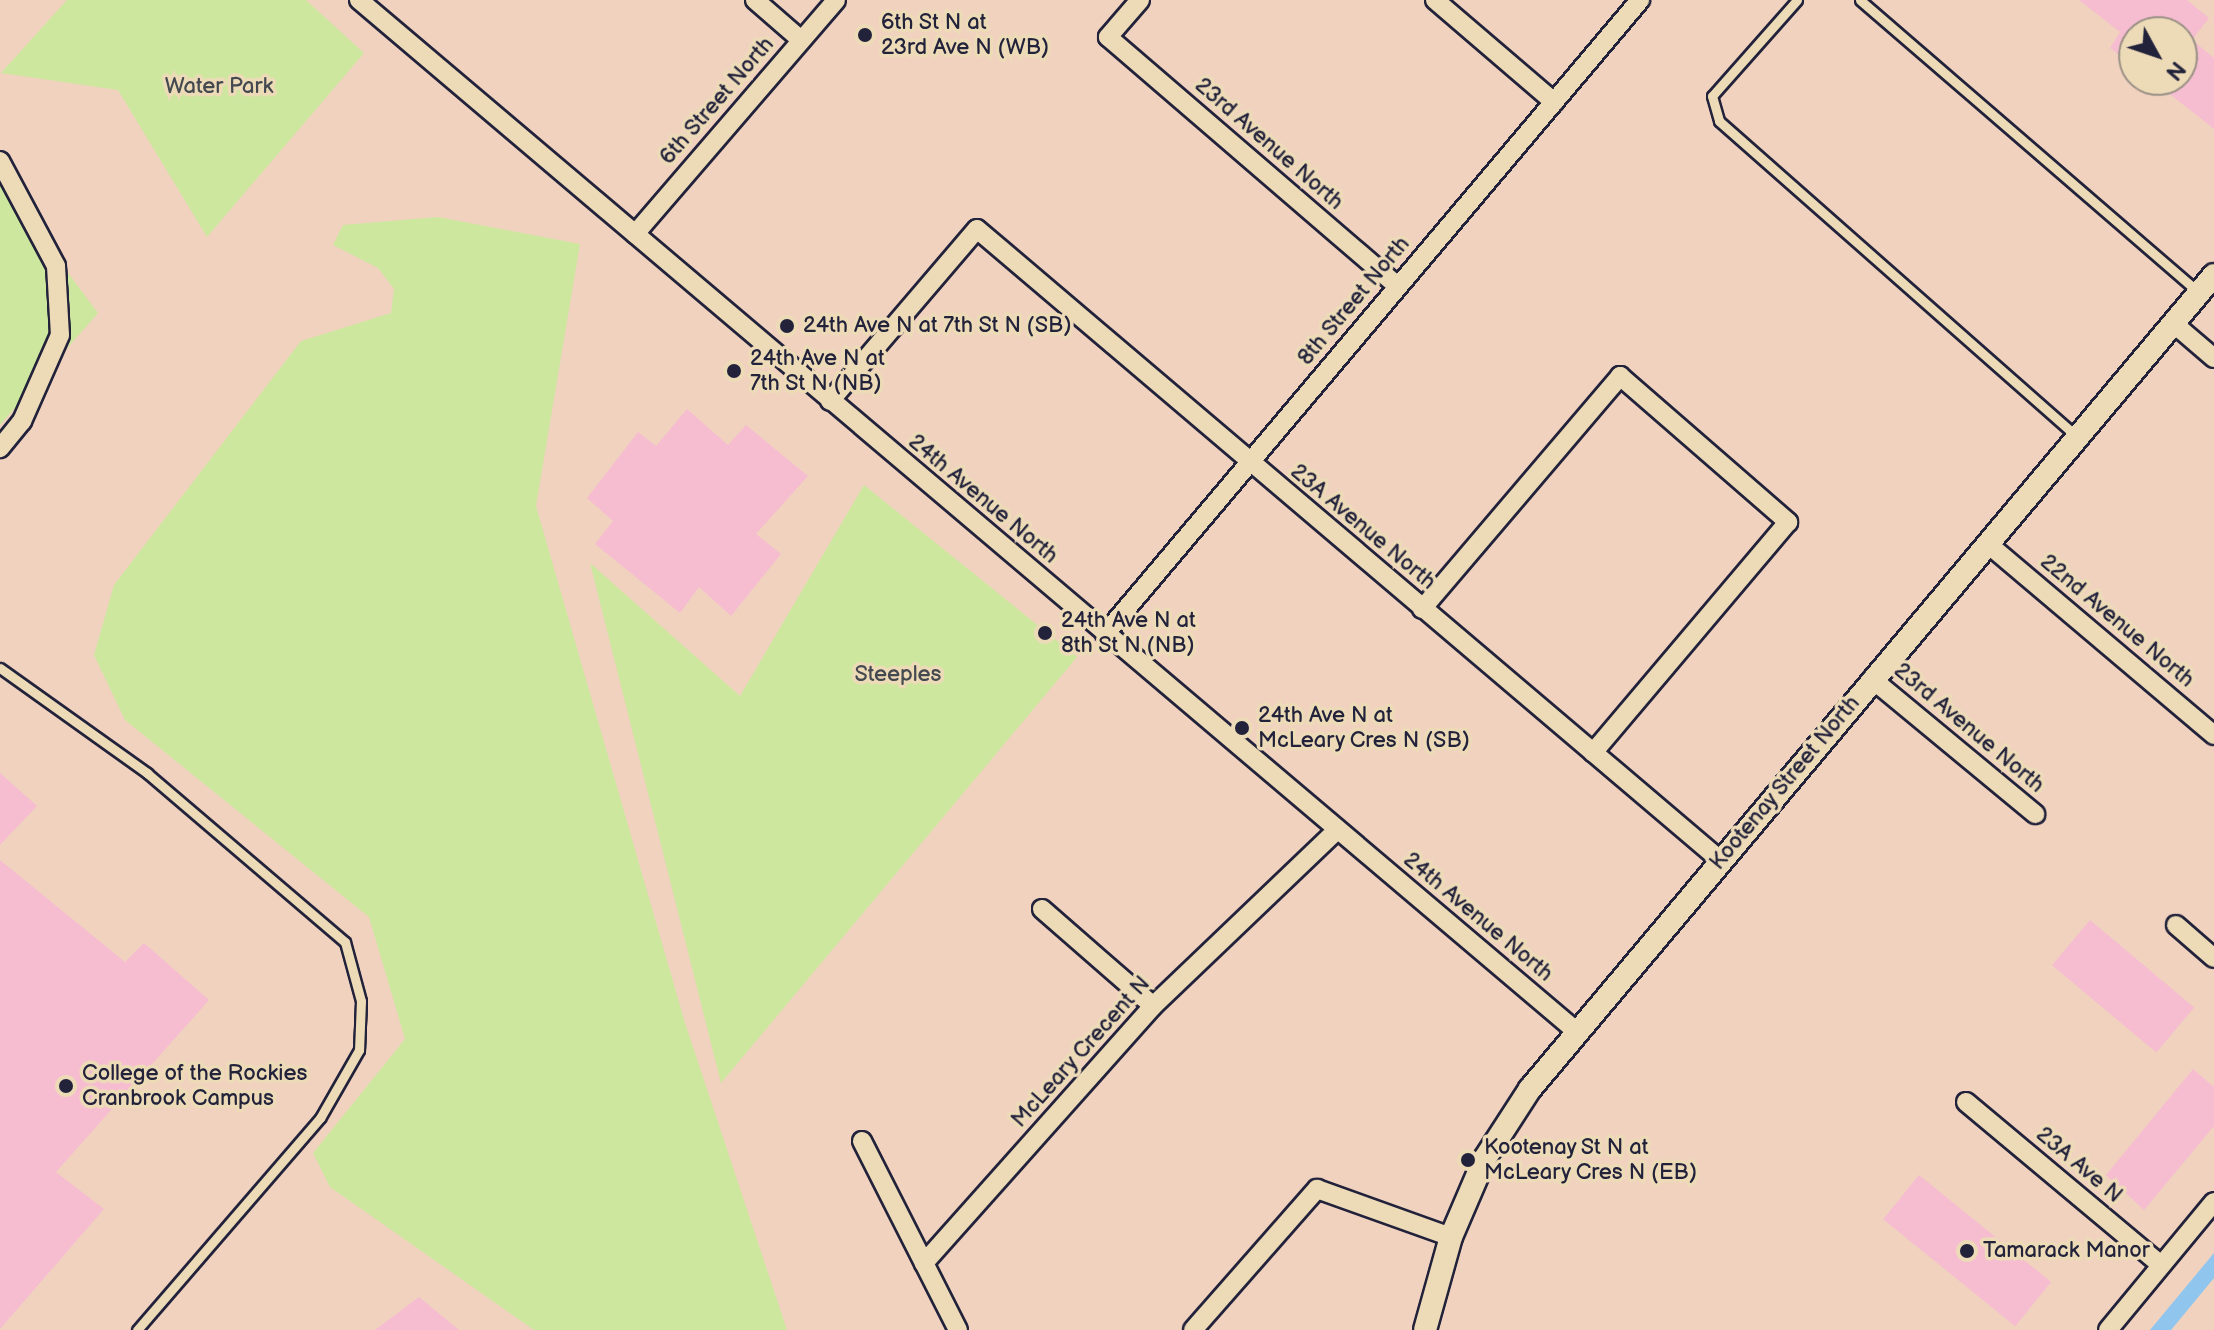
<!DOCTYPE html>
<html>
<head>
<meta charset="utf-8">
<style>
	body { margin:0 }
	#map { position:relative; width:2214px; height:1330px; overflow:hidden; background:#f0d2bf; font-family:"Balsamiq Sans",sans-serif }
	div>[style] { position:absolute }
	.green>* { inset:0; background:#cde79e }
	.water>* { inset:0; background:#90c5ee }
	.building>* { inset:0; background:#f6bdd0; transform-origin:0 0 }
	.roads { filter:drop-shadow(2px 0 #22223b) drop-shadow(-2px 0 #22223b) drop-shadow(0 2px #22223b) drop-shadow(0 -2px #22223b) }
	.service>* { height:9px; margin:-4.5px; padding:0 4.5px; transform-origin:4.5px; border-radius:4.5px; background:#eddbb8 }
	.minor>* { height:18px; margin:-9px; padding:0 9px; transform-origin:9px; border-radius:9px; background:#eddbb8 }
	.tertiary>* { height:22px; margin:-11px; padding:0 11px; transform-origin:11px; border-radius:11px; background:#eddbb8 }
	.dots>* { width:22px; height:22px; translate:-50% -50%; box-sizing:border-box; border:4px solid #eddbb8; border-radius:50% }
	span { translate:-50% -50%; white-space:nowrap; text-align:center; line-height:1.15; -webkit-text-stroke:7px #eddbb8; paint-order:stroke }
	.poi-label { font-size:22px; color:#22223b }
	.left { translate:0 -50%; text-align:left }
	.park-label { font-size:22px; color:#44494f }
	.street-label { font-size:22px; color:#22223b }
	.north { position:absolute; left:2118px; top:16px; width:80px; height:80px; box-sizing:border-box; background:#eddbb8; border:2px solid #9c9186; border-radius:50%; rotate:130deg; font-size:22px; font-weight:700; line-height:32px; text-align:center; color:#22223b }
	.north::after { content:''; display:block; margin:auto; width:28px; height:36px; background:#22223b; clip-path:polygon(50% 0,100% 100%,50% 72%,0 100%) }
</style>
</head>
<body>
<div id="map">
	<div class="green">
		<div style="clip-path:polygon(67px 0,306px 0,364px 53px,207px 237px,118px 90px,1px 73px)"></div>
		<div style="clip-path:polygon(0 182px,98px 313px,0 425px)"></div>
		<div style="clip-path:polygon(438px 217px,580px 244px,536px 506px,685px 1023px,787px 1330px,534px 1330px,330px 1187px,313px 1153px,405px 1039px,369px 917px,125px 720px,94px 655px,114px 585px,301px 341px,391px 313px,394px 289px,378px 268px,333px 245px,343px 225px)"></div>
		<div style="clip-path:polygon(864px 485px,1077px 657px,721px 1083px,590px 563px,740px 696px)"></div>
	</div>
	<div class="water">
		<div style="clip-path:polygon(2214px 1253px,2214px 1278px,2171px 1330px,2150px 1330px)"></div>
	</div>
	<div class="building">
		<div style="clip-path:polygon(2079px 0,2187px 0,2209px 18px,2192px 40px,2214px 58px,2214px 129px,2152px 80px,2182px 80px,2182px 32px,2134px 32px,2134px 66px,2110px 48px,2120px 32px)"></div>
		<div style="clip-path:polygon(687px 409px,728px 445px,746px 425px,808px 476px,756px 534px,781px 554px,731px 616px,699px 587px,680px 613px,595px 544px,613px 521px,587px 498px,638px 432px,656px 446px)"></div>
		<div style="clip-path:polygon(0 773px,37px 806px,0 845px)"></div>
		<div style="clip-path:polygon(0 860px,125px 962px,144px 943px,209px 1000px,56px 1172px,104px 1209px,0 1329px)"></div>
		<div style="left:2090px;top:920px;width:136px;height:59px;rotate:40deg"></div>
		<div style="clip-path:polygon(2193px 1069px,2214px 1087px,2214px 1126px,2144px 1210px,2106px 1175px)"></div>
		<div style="left:1919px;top:1175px;width:170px;height:57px;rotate:39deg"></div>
		<div style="clip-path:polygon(419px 1297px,459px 1330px,375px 1330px)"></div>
	</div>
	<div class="roads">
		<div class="service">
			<div style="left:1797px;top:0;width:128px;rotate:131.5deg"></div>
			<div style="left:1712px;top:96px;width:26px;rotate:74deg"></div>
			<div style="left:1719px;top:121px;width:478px;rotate:41.4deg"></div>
			<div style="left:1860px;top:0;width:448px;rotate:40.8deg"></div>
			<div style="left:0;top:668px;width:181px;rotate:35.5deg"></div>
			<div style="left:147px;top:773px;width:260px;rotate:40.5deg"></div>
			<div style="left:345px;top:942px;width:61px;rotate:74.8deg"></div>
			<div style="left:361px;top:1001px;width:49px;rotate:92.3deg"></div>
			<div style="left:359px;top:1050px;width:78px;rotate:119.8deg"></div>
			<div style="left:320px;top:1118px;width:280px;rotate:130.8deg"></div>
		</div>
		<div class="minor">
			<div style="left:359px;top:0;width:1596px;rotate:40.27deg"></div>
			<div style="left:755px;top:0;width:61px;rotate:41deg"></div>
			<div style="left:1140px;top:0;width:49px;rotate:130.9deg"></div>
			<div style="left:1108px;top:37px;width:382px;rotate:40.7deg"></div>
			<div style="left:1435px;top:0;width:157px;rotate:40.6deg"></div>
			<div style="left:0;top:161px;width:119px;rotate:61.9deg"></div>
			<div style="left:56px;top:266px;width:69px;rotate:86.7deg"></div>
			<div style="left:60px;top:335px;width:94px;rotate:113.8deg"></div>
			<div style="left:22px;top:421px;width:35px;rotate:129deg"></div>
			<div style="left:635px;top:234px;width:308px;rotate:-49.3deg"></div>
			<div style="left:2173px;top:323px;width:54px;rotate:40.5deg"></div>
			<div style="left:830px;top:401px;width:226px;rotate:-49.5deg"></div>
			<div style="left:977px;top:229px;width:975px;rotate:40.34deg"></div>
			<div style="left:1988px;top:544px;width:296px;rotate:40.2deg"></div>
			<div style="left:1422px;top:609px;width:306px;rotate:-49.6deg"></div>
			<div style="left:1620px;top:376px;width:223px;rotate:41deg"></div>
			<div style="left:1788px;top:522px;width:302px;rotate:130.2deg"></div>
			<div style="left:1105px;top:634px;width:830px;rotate:-49.84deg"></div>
			<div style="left:1872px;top:679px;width:212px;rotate:39.6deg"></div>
			<div style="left:1042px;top:909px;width:147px;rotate:41.1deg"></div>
			<div style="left:2176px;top:925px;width:50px;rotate:41deg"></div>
			<div style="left:1966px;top:1102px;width:254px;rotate:39.9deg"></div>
			<div style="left:862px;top:1141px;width:137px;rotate:63.1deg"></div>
			<div style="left:958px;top:1330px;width:75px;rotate:-116.9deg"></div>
			<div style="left:924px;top:1263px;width:344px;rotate:-48.3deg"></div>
			<div style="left:1153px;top:1006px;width:255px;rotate:-43.7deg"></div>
			<div style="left:1193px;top:1330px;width:188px;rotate:-48.7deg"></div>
			<div style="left:1317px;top:1189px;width:142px;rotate:19.7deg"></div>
			<div style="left:2108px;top:1330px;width:166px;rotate:-50.4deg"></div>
		</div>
		<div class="tertiary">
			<div style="left:1425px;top:1330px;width:97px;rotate:-74.4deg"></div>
			<div style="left:1451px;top:1237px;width:84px;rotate:-66.8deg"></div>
			<div style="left:1484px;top:1160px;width:85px;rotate:-57.1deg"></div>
			<div style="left:1530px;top:1089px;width:1063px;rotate:-49.96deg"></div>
		</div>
	</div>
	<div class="dots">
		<div style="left:865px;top:35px;background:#22223b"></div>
		<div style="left:787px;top:326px;background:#22223b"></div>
		<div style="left:734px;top:371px;background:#22223b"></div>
		<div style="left:1045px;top:633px;background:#22223b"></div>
		<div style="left:1242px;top:728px;background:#22223b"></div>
		<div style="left:66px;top:1086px;background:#22223b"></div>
		<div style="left:1468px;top:1160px;background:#22223b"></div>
		<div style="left:1967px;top:1251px;background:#22223b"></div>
	</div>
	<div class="poi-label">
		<span class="left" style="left:881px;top:35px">6th St N at<br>23rd Ave N (WB)</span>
		<span class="left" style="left:803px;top:326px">24th Ave N at 7th St N (SB)</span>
		<span class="left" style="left:750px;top:371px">24th Ave N at<br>7th St N (NB)</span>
		<span class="left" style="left:1061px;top:633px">24th Ave N at<br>8th St N (NB)</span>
		<span class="left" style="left:1258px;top:728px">24th Ave N at<br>McLeary Cres N (SB)</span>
		<span class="left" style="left:82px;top:1086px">College of the Rockies<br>Cranbrook Campus</span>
		<span class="left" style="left:1484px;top:1160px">Kootenay St N at<br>McLeary Cres N (EB)</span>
		<span class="left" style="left:1983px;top:1251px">Tamarack Manor</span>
	</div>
	<div class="park-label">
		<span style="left:219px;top:87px">Water Park</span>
		<span style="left:898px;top:675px">Steeples</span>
	</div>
	<div class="street-label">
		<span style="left:717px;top:101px;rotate:-49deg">6th Street North</span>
		<span style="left:1269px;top:144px;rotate:41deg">23rd Avenue North</span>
		<span style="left:1354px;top:301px;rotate:-50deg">8th Street North</span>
		<span style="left:983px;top:499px;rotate:40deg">24th Avenue North</span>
		<span style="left:1363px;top:527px;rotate:40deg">23A Avenue North</span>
		<span style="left:2117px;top:621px;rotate:40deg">22nd Avenue North</span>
		<span style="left:1969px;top:728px;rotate:40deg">23rd Avenue North</span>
		<span style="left:1785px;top:783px;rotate:-50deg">Kootenay Street North</span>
		<span style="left:1478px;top:917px;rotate:40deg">24th Avenue North</span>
		<span style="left:1081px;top:1052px;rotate:-48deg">McLeary Crecent N</span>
		<span style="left:2079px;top:1165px;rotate:40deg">23A Ave N</span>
	</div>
	<div class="north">N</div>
</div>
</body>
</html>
